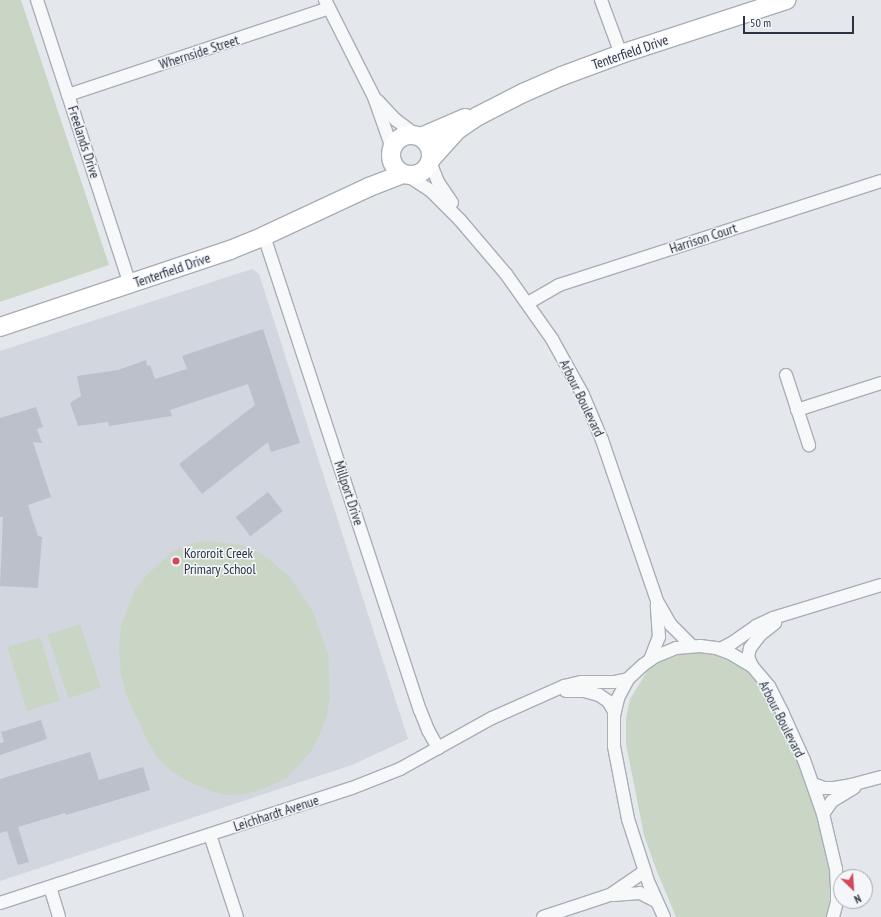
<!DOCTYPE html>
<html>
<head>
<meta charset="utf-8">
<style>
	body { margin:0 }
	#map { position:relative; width:881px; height:917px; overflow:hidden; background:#e4e7ec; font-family:"PT Sans Narrow",sans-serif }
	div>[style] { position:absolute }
	.built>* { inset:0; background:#d2d6de }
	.green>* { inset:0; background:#c9d6c5; transform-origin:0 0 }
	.building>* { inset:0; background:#bbc0ca; transform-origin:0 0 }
	.roads { filter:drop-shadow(1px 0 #a9aeb7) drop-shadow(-1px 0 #a9aeb7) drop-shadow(0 1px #a9aeb7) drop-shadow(0 -1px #a9aeb7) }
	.street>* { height:12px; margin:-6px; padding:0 6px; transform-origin:6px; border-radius:6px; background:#f7f8fa }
	.secondary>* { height:18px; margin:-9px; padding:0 9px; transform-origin:9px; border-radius:9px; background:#fff }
	.secondary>.ring { margin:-9px; padding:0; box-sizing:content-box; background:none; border:18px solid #fff; border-radius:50% }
	.dots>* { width:11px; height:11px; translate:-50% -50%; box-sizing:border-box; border:2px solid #f4f6f9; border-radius:50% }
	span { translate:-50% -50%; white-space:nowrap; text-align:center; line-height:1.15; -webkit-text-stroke:3px #f4f6f9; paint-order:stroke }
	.street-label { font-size:14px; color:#2b3445 }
	.poi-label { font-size:14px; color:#2b3445 }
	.left { translate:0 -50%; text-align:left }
	.north { position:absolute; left:833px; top:869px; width:40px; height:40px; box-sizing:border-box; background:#f4f6f9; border:1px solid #a4a8b1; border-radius:50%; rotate:155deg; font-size:11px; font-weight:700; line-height:16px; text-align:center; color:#2b3445 }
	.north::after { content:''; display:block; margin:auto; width:14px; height:18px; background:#d1495b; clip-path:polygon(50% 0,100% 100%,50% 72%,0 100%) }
	.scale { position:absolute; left:743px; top:16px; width:111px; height:18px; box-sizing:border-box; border:2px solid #2b3445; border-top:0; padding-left:5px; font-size:12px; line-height:14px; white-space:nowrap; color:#2b3445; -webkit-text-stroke:3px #f4f6f9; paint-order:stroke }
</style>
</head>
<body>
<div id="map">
	<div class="built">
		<div style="clip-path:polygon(252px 269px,259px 274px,408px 739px,352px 765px,0 881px,0 351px)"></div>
	</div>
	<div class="green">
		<div style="clip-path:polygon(0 0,21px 0,109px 265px,0 302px)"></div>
		<div style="clip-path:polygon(205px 541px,243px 545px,261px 553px,288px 575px,312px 609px,328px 654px,330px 697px,326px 717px,319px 737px,311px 751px,287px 778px,260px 790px,245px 794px,226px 795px,210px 791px,189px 782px,170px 770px,157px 757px,146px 738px,127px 696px,121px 674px,119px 650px,121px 625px,135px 590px,146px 576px,172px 552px,190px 544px)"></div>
		<div style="left:80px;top:624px;width:67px;height:34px;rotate:72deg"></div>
		<div style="left:40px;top:637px;width:67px;height:34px;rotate:73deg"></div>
		<div style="clip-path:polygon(687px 652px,714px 652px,745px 666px,768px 691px,808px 781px,835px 880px,829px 917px,676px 917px,656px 869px,644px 835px,626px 744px,626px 719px,630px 699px,648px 670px,660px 662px)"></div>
	</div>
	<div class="building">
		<div style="clip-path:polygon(263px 329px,300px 443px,271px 452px,268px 442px,202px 494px,179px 464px,255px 405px,248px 384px,170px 410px,172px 416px,109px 426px,108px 422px,78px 426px,70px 403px,81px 396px,77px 376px,118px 370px,146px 360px,147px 366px,150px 365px,155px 379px,187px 369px,182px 356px)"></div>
		<div style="clip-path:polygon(36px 407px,43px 427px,37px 429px,42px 443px,33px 442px,51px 497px,28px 505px,38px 536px,42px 537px,38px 588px,0 586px,3px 517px,0 517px,0 418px)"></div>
		<div style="left:268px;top:492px;width:24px;height:41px;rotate:52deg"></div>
		<div style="clip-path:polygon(41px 720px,47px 739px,0 755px,0 743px,4px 742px,1px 732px)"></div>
		<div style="clip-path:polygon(90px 752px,99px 780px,143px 767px,150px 790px,66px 815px,65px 813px,18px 827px,29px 862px,18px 865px,7px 831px,0 833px,0 779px)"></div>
	</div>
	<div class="roads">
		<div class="street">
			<div style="left:37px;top:0;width:299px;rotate:71.9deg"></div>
			<div style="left:325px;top:0;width:109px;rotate:63.2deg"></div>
			<div style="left:374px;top:97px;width:54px;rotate:70.6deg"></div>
			<div style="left:601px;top:0;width:58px;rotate:69.7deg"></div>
			<div style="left:68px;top:95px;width:275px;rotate:-18.4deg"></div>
			<div style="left:378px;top:101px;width:26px;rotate:47deg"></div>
			<div style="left:396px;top:120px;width:25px;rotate:37deg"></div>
			<div style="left:430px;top:162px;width:22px;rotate:68deg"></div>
			<div style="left:438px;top:182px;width:25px;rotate:56deg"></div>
			<div style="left:405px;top:174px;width:31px;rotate:33deg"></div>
			<div style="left:431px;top:191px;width:41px;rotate:45deg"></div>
			<div style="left:460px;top:220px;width:71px;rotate:49.6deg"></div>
			<div style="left:506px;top:274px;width:80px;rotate:54.7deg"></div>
			<div style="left:552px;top:339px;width:64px;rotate:61deg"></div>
			<div style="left:583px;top:395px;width:49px;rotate:67.1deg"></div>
			<div style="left:602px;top:440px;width:170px;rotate:71.1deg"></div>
			<div style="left:657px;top:601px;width:28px;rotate:60deg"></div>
			<div style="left:671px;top:625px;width:30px;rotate:45deg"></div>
			<div style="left:264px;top:236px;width:499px;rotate:71.8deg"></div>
			<div style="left:420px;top:710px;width:22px;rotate:68deg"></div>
			<div style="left:428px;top:730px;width:21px;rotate:61deg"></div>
			<div style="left:528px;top:303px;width:36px;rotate:-30deg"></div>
			<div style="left:559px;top:285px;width:338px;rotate:-17.9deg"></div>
			<div style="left:786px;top:375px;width:74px;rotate:71.8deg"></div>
			<div style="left:797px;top:410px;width:88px;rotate:-17.8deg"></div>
			<div style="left:720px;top:649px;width:13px;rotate:-27deg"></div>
			<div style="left:732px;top:643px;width:29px;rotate:-35deg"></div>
			<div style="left:756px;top:626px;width:19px;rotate:-25deg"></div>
			<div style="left:773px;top:618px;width:113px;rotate:-17deg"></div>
			<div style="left:650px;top:660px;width:25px;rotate:-69deg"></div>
			<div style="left:659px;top:637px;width:32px;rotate:-94deg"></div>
			<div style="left:752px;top:666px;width:10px;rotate:-114deg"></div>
			<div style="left:748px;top:657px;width:9px;rotate:-77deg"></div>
			<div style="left:750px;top:648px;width:18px;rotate:-52deg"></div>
			<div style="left:761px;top:634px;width:18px;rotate:-38deg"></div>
			<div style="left:566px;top:691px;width:18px"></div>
			<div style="left:584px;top:691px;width:16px;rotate:15deg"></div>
			<div style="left:599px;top:695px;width:11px;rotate:34deg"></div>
			<div style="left:608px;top:701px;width:12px;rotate:59deg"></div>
			<div style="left:813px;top:784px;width:12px;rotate:20deg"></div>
			<div style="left:824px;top:788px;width:10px"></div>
			<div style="left:834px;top:788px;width:17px;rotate:-10deg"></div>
			<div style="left:851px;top:785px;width:31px;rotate:-15deg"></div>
			<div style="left:823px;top:814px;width:16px;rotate:-55deg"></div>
			<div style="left:832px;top:801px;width:26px;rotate:-31deg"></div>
			<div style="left:210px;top:835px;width:86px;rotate:71.8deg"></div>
			<div style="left:50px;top:887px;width:31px;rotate:73deg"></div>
			<div style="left:613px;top:895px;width:27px;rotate:-4deg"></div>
			<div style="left:640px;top:893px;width:18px;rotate:27deg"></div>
			<div style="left:0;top:903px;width:370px;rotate:-18.1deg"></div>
			<div style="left:352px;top:788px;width:52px;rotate:-21.6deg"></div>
			<div style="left:400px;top:769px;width:105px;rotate:-29deg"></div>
			<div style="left:492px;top:718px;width:79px;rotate:-24deg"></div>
			<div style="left:564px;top:686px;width:18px;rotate:-13deg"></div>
			<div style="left:582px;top:682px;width:32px"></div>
			<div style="left:614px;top:682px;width:14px;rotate:-12deg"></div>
			<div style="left:543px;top:917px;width:71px;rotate:-18.2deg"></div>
			<div style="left:610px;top:895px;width:42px;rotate:-34.4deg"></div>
			<div style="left:664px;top:917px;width:36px;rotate:-114deg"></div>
			<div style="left:649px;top:884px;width:68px;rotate:-107.9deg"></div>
			<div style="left:628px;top:819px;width:74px;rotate:-100.9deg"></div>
			<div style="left:614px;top:746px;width:30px;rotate:-90deg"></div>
			<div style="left:614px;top:716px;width:18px;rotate:-77deg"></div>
			<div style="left:618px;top:698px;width:21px;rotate:-62deg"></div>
			<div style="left:628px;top:679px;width:21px;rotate:-43deg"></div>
			<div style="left:643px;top:665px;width:14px;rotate:-36deg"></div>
			<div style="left:654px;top:657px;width:24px;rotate:-22deg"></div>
			<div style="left:676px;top:648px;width:24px;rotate:-5deg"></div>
			<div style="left:700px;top:646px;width:16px;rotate:7deg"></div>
			<div style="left:716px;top:648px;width:15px;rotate:20deg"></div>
			<div style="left:730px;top:653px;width:26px;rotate:31deg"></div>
			<div style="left:752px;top:666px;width:26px;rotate:50deg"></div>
			<div style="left:769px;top:686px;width:31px;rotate:63deg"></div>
			<div style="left:783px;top:714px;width:51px;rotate:65.5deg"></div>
			<div style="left:804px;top:760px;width:57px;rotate:70.6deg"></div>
			<div style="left:823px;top:814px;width:57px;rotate:76.7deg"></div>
			<div style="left:836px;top:869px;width:17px;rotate:87deg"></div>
			<div style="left:837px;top:886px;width:16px;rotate:90deg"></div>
			<div style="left:837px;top:902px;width:16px;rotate:105deg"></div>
		</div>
		<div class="secondary">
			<div class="ring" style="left:391px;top:135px;width:22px;height:22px"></div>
			<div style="left:421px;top:137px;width:48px;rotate:-23.4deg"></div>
			<div style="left:431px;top:159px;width:39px;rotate:-48deg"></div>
			<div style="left:457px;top:130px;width:25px;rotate:-34deg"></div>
			<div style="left:478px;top:116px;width:51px;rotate:-27.1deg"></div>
			<div style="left:523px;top:93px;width:43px;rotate:-23.6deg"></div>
			<div style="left:562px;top:76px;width:63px;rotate:-20.4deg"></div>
			<div style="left:621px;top:54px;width:174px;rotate:-18.1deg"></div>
			<div style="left:0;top:327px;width:243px;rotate:-18.5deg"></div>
			<div style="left:230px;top:250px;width:37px;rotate:-22deg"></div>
			<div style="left:264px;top:236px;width:116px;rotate:-25deg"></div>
			<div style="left:369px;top:187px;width:36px;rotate:-21deg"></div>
		</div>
	</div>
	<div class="dots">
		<div style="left:176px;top:561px;background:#d1495b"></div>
	</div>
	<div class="street-label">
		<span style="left:199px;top:52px;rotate:-18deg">Whernside Street</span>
		<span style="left:630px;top:52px;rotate:-19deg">Tenterfield Drive</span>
		<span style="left:84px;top:142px;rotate:72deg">Freelands Drive</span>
		<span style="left:703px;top:238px;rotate:-18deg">Harrison Court</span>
		<span style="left:172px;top:270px;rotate:-19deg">Tenterfield Drive</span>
		<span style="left:582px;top:398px;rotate:64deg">Arbour Boulevard</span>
		<span style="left:349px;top:493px;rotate:72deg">Millport Drive</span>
		<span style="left:782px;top:719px;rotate:63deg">Arbour Boulevard</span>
		<span style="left:276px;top:813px;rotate:-18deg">Leichhardt Avenue</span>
	</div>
	<div class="poi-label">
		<span class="left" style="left:184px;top:561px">Kororoit Creek<br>Primary School</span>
	</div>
	<div class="north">N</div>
	<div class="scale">50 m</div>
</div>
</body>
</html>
